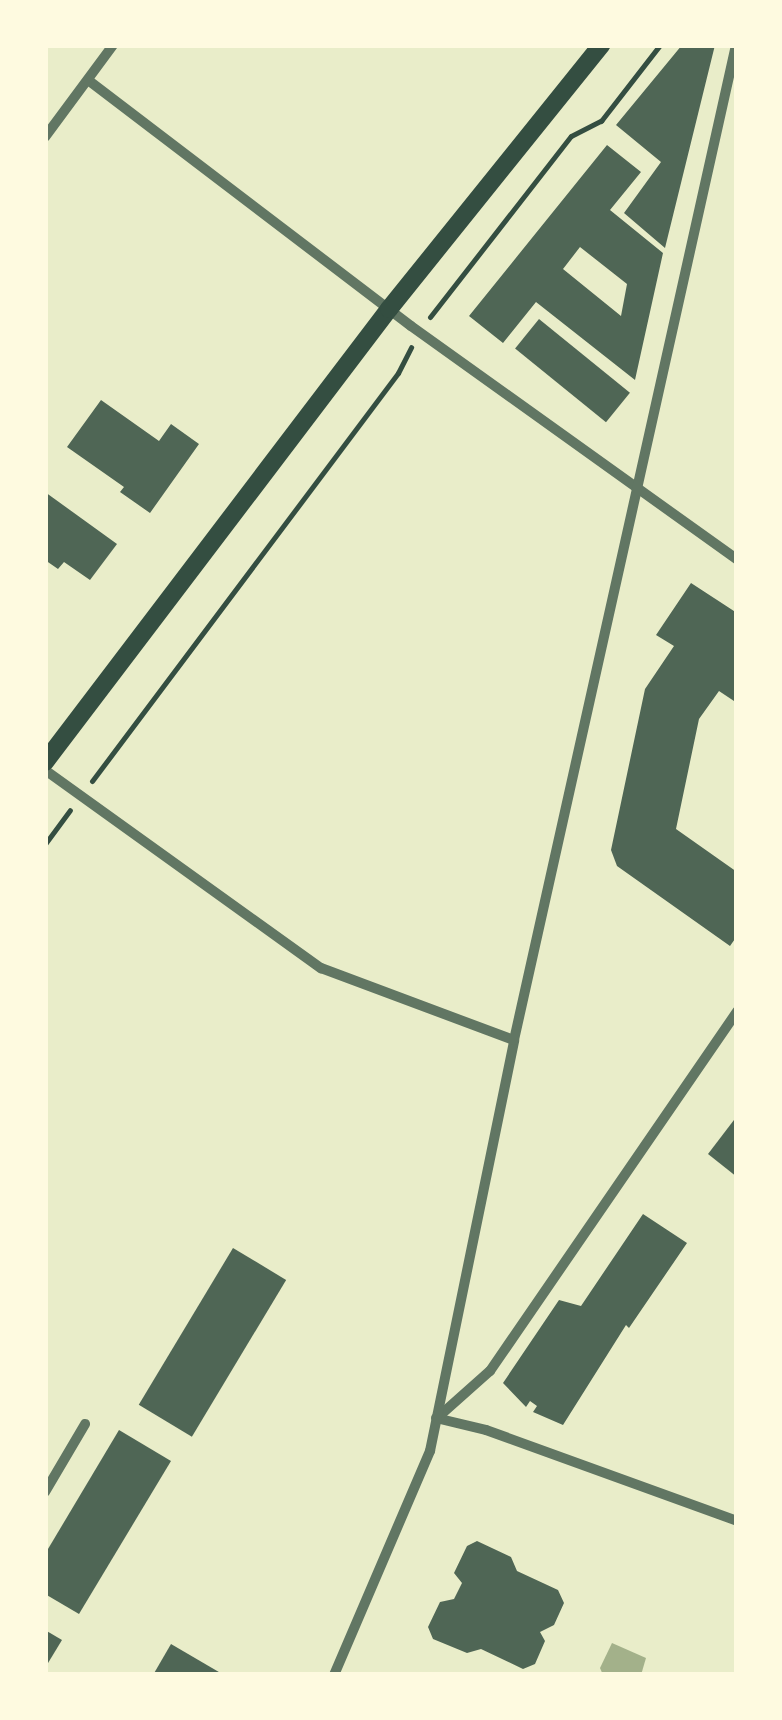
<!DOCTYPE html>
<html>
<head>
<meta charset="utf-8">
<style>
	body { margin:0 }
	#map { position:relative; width:782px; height:1720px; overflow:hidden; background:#e9edc9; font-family:"Nunito Sans",sans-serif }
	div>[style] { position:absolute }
	.water>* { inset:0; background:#a3b18a }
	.building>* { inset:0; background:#4f6655; transform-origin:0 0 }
	.path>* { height:5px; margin:-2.5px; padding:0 2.5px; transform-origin:2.5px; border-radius:2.5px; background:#344e41 }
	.minor>* { height:10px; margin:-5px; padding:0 5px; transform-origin:5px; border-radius:5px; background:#617663 }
	.secondary>* { height:18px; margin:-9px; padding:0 9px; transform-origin:9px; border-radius:9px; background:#344e41 }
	span { translate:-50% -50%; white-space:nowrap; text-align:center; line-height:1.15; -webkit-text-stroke:9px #fefae0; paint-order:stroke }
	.frame { position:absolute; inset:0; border:48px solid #fefae0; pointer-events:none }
</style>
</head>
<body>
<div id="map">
	<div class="water">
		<div style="clip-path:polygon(612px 1643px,646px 1658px,641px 1675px,603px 1675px,600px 1668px)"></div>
	</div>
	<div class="building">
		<div style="clip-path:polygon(682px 45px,715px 45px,665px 248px,624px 213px,661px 162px,616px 125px)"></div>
		<div style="clip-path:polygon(evenodd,607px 145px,641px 172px,610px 210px,663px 253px,635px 380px,536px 302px,503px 343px,469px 316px,607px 145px,580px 247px,627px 284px,621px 316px,563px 269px,580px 247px)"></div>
		<div style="left:539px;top:319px;width:117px;height:38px;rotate:39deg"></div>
		<div style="clip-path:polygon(101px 400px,159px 441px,171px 424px,199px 444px,150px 513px,120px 492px,124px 487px,67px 447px)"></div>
		<div style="clip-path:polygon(45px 492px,117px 544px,90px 580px,64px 562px,58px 569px,45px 560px)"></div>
		<div style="clip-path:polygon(691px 583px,737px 613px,737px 703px,719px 691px,699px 719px,676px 829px,737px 872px,737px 936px,730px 946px,617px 866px,611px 850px,645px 689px,674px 646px,656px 635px)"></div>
		<div style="clip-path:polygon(737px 1116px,737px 1177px,708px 1154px)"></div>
		<div style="clip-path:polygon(643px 1214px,687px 1243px,629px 1328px,626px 1325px,563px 1425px,533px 1412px,537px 1406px,530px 1401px,526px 1407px,503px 1383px,559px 1300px,581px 1306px)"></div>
		<div style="left:233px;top:1248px;width:62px;height:183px;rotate:31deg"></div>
		<div style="clip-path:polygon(119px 1430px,171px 1461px,79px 1614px,45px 1594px,45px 1554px)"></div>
		<div style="clip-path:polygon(477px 1541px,511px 1557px,517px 1571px,558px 1590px,564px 1603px,554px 1625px,540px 1632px,545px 1641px,535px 1664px,523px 1669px,481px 1649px,467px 1653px,433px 1639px,428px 1627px,440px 1602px,454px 1599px,462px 1583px,454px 1573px,467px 1546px)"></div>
		<div style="clip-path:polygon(45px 1630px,62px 1640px,45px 1668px)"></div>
		<div style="clip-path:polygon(171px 1644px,224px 1675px,153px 1675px)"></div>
	</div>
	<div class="path">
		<div style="left:430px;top:317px;width:229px;rotate:-52.1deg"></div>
		<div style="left:571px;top:136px;width:34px;rotate:-27deg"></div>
		<div style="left:601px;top:121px;width:96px;rotate:-52.2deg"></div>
		<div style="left:92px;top:781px;width:510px;rotate:-53.13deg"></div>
		<div style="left:398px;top:373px;width:29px;rotate:-63deg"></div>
		<div style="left:45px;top:844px;width:42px;rotate:-53.7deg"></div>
	</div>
	<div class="minor">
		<div style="left:88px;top:80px;width:406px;rotate:37.3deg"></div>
		<div style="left:411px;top:326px;width:401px;rotate:35.6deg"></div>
		<div style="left:45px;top:137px;width:114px;rotate:-53.5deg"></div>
		<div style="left:45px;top:770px;width:340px;rotate:35.7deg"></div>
		<div style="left:321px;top:968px;width:206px;rotate:20.5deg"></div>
		<div style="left:436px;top:1418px;width:51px;rotate:13.5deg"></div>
		<div style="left:486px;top:1430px;width:267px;rotate:19.9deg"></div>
		<div style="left:437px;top:1418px;width:71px;rotate:-41.6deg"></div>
		<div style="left:490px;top:1371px;width:437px;rotate:-55.5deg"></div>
		<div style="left:45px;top:1492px;width:79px;rotate:-59.5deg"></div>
		<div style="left:334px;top:1675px;width:244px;rotate:-66.8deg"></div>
		<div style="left:430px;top:1451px;width:419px;rotate:-78.4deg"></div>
		<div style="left:514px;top:1040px;width:1019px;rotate:-77.42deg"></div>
	</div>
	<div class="secondary">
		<div style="left:45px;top:762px;width:569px;rotate:-52.79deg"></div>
		<div style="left:389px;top:309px;width:339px;rotate:-51.2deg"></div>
	</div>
	<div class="frame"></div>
</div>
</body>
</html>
